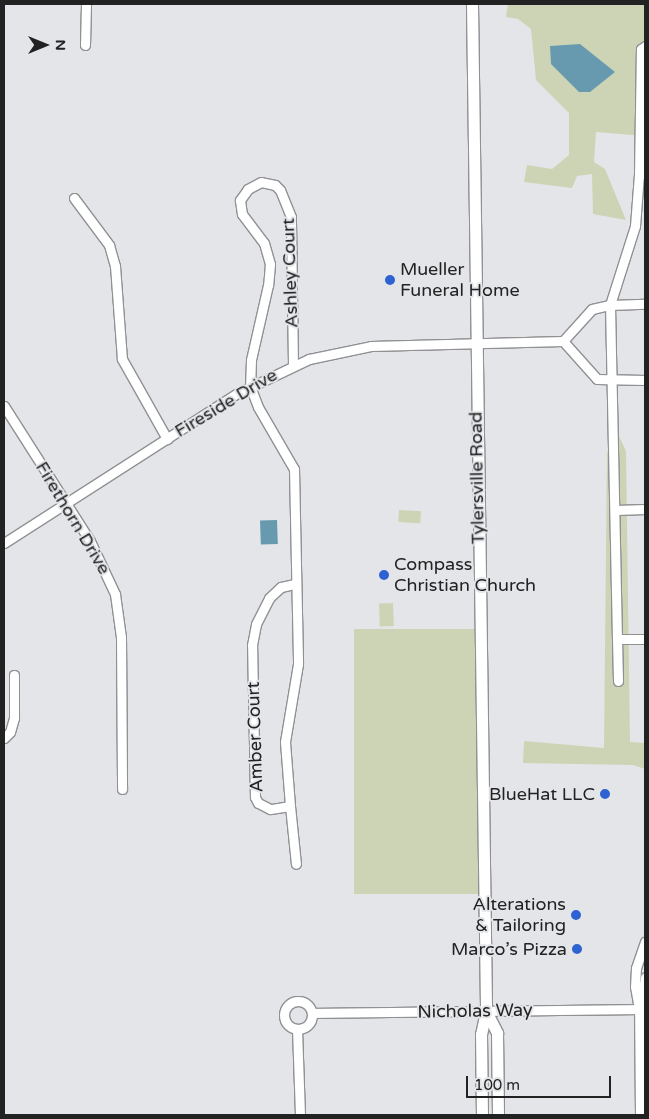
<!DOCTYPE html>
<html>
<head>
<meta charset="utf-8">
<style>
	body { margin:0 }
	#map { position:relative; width:649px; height:1119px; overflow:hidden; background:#e4e5e8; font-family:"Varela Round",sans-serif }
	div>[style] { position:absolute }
	.green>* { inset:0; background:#cdd4b5; transform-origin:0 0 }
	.water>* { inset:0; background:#689aaf; transform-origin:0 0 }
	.roads { filter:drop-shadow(1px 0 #8f9193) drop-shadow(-1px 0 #8f9193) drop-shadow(0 1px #8f9193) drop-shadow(0 -1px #8f9193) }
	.street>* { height:9px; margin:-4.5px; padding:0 4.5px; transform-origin:4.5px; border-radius:4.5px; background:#fff }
	.street>.ring { margin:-4.5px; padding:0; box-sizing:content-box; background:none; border:9px solid #fff; border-radius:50% }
	.secondary>* { height:11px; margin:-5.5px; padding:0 5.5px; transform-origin:5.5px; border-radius:5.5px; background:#fff }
	.dots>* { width:14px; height:14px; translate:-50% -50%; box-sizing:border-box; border:2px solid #e4e5e8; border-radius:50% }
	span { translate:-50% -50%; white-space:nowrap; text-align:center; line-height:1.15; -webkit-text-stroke:4px #e4e5e8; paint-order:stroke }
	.poi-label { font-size:18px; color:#222223 }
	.left { translate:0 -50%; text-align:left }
	.right { translate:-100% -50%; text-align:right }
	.street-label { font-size:18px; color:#222223 }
	.frame { position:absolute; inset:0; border:5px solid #222223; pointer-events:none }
	.north { position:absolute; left:20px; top:20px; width:50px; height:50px; -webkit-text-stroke:4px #e4e5e8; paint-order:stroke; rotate:90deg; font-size:14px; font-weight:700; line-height:20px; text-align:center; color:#222223 }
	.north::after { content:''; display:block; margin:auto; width:18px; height:22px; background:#222223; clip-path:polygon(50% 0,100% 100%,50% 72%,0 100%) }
	.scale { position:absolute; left:466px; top:1076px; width:145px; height:22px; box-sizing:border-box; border:2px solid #222223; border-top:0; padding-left:6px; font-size:15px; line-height:18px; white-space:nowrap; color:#222223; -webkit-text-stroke:4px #e4e5e8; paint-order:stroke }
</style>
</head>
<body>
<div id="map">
	<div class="green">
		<div style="clip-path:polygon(508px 4px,645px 4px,645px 136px,596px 132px,594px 162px,605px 169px,626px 220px,593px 214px,592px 174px,577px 176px,572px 188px,524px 182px,527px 165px,552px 169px,569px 155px,569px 113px,536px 80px,531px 29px,518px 19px,506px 17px)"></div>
		<div style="clip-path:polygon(618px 434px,626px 451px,630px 742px,645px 743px,645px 769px,633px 765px,523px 763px,524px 741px,604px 748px,607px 452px)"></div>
		<div style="left:399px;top:510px;width:22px;height:12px;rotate:3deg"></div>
		<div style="left:393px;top:603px;width:23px;height:14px;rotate:88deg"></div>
		<div style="left:354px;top:629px;width:125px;height:265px"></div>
	</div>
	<div class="water">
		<div style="clip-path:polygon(580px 44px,615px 72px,590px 92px,579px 92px,551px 64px,550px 46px)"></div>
		<div style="left:277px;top:520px;width:24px;height:17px;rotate:88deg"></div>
	</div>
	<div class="roads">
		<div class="street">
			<div style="left:85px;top:45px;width:41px;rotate:-88.6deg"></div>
			<div style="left:639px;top:174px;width:125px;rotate:-89.1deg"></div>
			<div style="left:641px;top:49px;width:5px;rotate:-37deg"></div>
			<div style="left:645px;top:174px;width:6px;rotate:180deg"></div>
			<div style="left:639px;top:174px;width:52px;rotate:94.4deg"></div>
			<div style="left:635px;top:226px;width:83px;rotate:107.6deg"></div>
			<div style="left:610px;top:305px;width:334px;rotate:88.8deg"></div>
			<div style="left:617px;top:639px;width:28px"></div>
			<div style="left:74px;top:198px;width:59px;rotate:53.3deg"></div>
			<div style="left:109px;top:245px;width:22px;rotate:74deg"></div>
			<div style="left:115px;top:266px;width:93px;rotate:85.7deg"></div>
			<div style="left:122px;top:359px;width:92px;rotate:60.6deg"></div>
			<div style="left:563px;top:341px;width:51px;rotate:48.2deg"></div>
			<div style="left:597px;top:379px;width:48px;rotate:1.2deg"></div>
			<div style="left:293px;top:365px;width:148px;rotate:-90.8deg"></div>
			<div style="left:291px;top:217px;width:29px;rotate:-112deg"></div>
			<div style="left:280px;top:190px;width:7px;rotate:-135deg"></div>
			<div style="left:275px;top:185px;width:14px;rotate:-168deg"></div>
			<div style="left:261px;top:182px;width:15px;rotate:152deg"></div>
			<div style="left:248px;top:189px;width:14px;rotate:126deg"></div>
			<div style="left:240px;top:200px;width:14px;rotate:82deg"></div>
			<div style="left:242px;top:214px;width:36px;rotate:53deg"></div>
			<div style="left:264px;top:243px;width:22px;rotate:74deg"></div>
			<div style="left:270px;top:264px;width:21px;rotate:95deg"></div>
			<div style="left:268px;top:285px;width:77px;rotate:102.8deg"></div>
			<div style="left:251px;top:360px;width:26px;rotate:92deg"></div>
			<div style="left:250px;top:386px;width:22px;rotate:69deg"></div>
			<div style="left:258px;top:407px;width:72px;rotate:59.9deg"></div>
			<div style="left:294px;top:469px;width:195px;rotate:88.8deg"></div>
			<div style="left:298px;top:664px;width:79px;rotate:99.5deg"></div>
			<div style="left:285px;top:742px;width:64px;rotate:85.5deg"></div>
			<div style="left:290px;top:806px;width:20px;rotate:171deg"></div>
			<div style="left:270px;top:809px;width:13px;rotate:-153deg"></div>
			<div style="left:258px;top:803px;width:7px;rotate:-117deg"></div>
			<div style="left:255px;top:797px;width:152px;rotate:-91.1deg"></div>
			<div style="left:252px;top:645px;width:21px;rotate:-79deg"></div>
			<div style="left:256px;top:624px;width:29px;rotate:-63deg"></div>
			<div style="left:269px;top:598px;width:16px;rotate:-43deg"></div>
			<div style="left:281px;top:587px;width:13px;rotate:-13deg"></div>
			<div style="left:4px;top:406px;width:160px;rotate:57.5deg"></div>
			<div style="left:90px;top:541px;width:59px;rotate:64.7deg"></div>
			<div style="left:115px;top:594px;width:43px;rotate:82.1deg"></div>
			<div style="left:121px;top:637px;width:152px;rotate:89.6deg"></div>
			<div style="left:616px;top:510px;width:29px;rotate:-2deg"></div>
			<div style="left:4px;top:543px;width:278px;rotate:-32.7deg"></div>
			<div style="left:238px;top:393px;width:79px;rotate:-25.6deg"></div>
			<div style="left:309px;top:359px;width:63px;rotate:-11.8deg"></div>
			<div style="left:371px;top:346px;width:192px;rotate:-1.5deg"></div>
			<div style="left:563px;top:341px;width:43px;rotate:-47.8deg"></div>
			<div style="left:592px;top:309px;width:18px;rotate:-13deg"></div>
			<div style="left:610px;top:305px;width:35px;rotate:-2deg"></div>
			<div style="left:617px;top:639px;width:42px;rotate:88.6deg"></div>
			<div style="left:4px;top:738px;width:8px;rotate:-45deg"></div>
			<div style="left:10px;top:732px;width:15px;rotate:-74deg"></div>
			<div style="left:14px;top:718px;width:43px;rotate:-90deg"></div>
			<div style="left:290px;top:806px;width:58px;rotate:84.1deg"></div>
			<div class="ring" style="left:284px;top:1001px;width:19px;height:19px"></div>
			<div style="left:640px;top:1006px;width:29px;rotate:-80deg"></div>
			<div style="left:312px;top:1013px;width:327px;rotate:-0.7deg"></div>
			<div style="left:297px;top:1029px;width:86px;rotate:88deg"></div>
			<div style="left:640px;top:1115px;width:106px;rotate:-90.5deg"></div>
			<div style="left:639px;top:1009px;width:22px;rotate:-100deg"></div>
			<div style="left:635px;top:987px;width:19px;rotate:-87deg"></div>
			<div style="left:636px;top:968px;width:28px;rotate:-71deg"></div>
		</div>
		<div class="secondary">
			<div style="left:472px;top:4px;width:1007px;rotate:89.2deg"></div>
			<div style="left:486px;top:1011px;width:24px;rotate:102deg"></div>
			<div style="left:481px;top:1034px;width:81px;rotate:89.3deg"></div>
			<div style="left:486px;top:1011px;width:25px;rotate:63deg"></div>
			<div style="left:497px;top:1033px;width:82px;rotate:89.3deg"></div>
		</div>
	</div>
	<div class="dots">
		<div style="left:390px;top:280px;background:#2e62d1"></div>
		<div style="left:384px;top:575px;background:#2e62d1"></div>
		<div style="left:605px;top:794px;background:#2e62d1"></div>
		<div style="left:576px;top:915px;background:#2e62d1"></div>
		<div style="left:577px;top:949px;background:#2e62d1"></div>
	</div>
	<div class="poi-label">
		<span class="left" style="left:400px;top:280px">Mueller<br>Funeral Home</span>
		<span class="left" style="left:394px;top:575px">Compass<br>Christian Church</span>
		<span class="right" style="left:595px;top:794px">BlueHat LLC</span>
		<span class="right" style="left:566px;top:915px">Alterations<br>&amp; Tailoring</span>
		<span class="right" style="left:567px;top:949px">Marco’s Pizza</span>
	</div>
	<div class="street-label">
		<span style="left:290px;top:273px;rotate:-92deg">Ashley Court</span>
		<span style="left:226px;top:403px;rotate:-31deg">Fireside Drive</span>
		<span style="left:477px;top:478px;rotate:-91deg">Tylersville Road</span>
		<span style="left:73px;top:518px;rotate:59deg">Firethorn Drive</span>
		<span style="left:255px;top:737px;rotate:-92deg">Amber Court</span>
		<span style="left:475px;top:1011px;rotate:-1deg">Nicholas Way</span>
	</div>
	<div class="frame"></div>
	<div class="north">N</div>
	<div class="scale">100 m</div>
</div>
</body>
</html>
